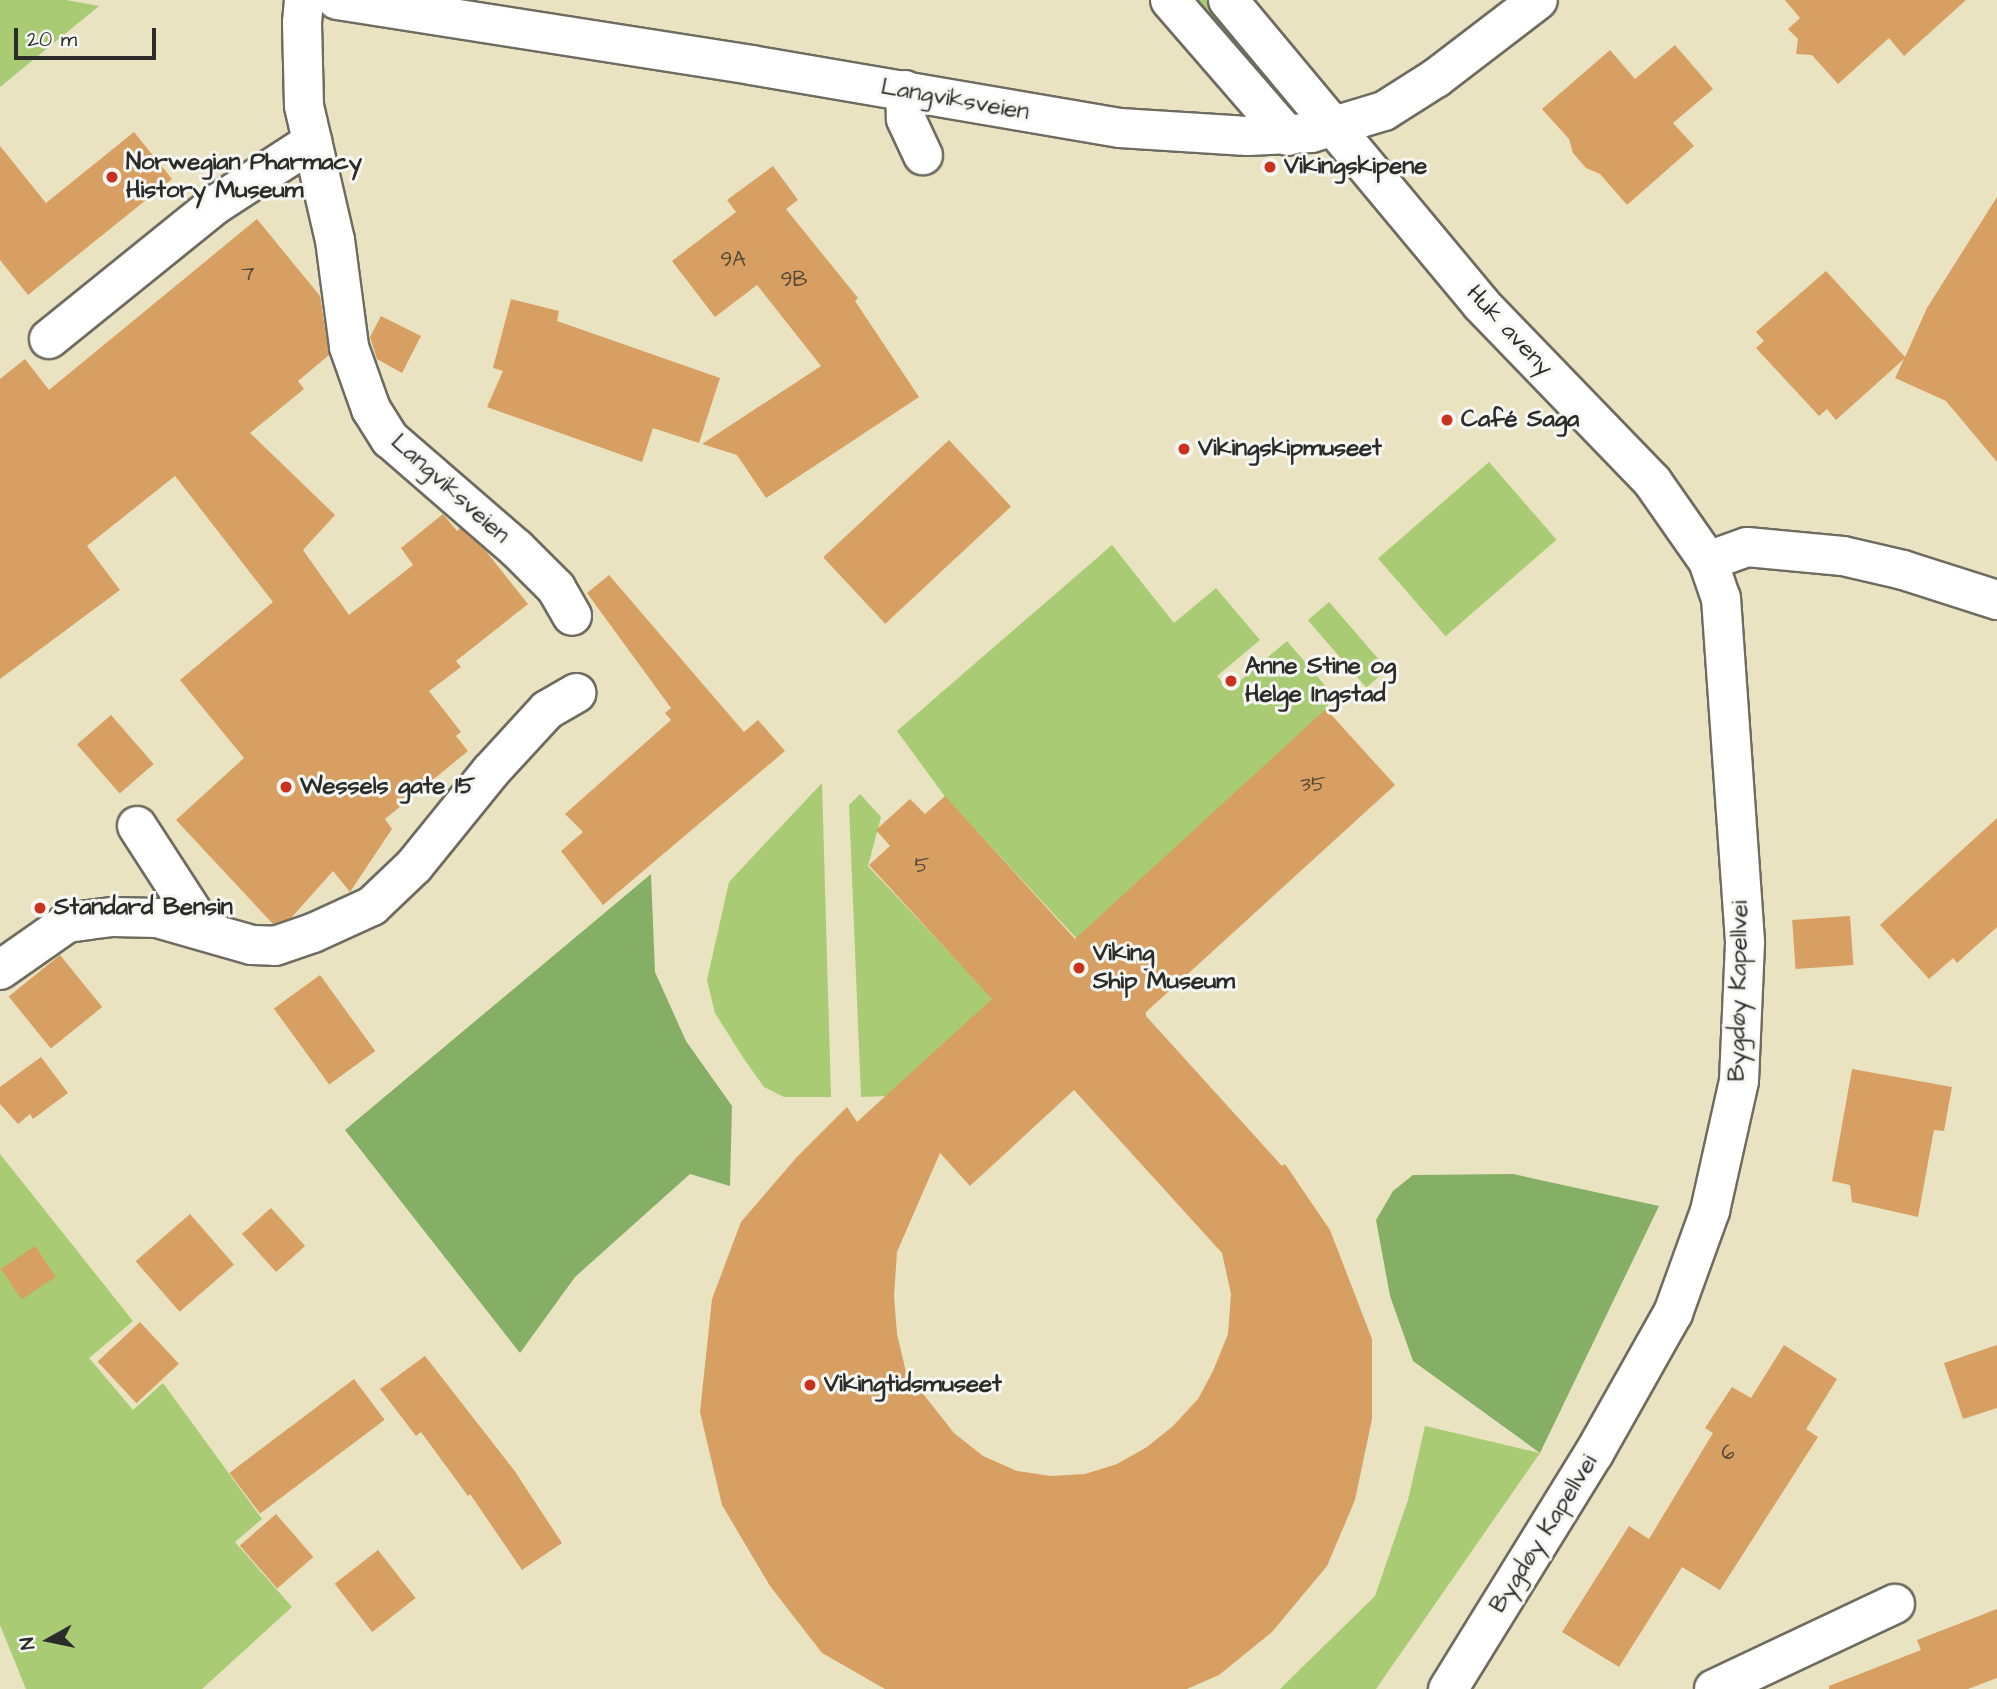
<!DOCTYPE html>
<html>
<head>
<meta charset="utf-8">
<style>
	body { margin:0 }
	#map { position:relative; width:1997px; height:1689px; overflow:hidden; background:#e9e3c2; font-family:"Architects Daughter",sans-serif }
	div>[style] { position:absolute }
	.green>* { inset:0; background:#a8cb74; transform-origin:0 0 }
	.forest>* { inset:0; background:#86af66 }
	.building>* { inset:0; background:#d7a062; transform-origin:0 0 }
	.roads { filter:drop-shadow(2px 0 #6e6b60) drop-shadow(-2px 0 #6e6b60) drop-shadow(0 2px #6e6b60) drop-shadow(0 -2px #6e6b60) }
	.minor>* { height:38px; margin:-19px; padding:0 19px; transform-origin:19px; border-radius:19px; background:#fff }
	.dots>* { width:19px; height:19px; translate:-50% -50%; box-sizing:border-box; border:4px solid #f6f6f2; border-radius:50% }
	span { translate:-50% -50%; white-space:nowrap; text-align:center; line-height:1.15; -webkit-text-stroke:6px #f6f6f2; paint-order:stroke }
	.number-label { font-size:21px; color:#564839 }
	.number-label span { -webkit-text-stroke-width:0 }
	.street-label { font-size:24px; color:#2b2b2b }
	.poi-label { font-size:24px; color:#2b2b2b; font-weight:700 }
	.left { translate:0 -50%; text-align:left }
	.north { position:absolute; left:14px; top:1605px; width:70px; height:70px; -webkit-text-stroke:5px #f6f6f2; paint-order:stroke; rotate:261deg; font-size:19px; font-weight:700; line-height:28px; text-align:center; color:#2b2b2b }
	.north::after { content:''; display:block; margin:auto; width:24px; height:32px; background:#2b2b2b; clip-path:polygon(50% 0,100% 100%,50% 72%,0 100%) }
	.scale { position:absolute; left:14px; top:28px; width:142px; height:32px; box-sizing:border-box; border:4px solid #2b2b2b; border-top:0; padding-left:9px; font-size:21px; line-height:24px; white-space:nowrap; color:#2b2b2b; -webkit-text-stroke:5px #f6f6f2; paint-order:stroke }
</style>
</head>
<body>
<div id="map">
	<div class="green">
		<div style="clip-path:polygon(0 0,66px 0,99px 6px,0 87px)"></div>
		<div style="clip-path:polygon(1190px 0,1208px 0,1254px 50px,1255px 59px,1246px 61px)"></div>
		<div style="left:1489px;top:462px;width:103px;height:147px;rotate:49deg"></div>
		<div style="clip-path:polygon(1112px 545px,1174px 623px,1216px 588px,1260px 640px,1217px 676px,1229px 690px,1287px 641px,1328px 689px,1328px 711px,1077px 939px,946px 798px,897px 731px)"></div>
		<div style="left:1329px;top:602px;width:89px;height:28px;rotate:49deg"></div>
		<div style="clip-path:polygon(822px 783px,831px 1097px,784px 1097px,764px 1087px,744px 1059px,715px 1013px,707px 980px,729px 882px)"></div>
		<div style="clip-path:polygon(860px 794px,881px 817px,868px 866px,994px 1000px,891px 1096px,861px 1097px,849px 805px)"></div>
		<div style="clip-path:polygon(0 1154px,133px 1321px,89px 1358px,133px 1410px,163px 1383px,262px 1519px,235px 1542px,292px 1607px,202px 1689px,26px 1689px,0 1625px)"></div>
		<div style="clip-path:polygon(1425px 1426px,1540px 1453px,1376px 1689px,1280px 1689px,1375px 1596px,1408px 1500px)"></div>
	</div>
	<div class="forest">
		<div style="clip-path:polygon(651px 874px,655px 972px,686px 1041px,732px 1106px,730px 1186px,690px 1174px,575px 1277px,520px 1353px,345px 1130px)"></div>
		<div style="clip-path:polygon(1513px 1174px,1659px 1206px,1540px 1453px,1413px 1361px,1390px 1296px,1376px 1220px,1393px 1191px,1413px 1175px)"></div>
	</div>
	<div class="building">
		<div style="clip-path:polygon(1785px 0,1966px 0,1904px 56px,1889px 38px,1838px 84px,1812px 55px,1796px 54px,1798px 39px,1788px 29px,1800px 18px)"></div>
		<div style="clip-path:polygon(1675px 45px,1713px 89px,1673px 123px,1694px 146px,1627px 205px,1600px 174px,1586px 168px,1573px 153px,1569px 139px,1542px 109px,1610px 50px,1635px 79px)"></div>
		<div style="clip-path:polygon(134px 132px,172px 179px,28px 295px,0 260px,0 146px,46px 203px)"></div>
		<div style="clip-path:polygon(773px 166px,798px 200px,786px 209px,858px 298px,855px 301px,919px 397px,766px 498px,737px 455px,702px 444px,821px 366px,757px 285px,715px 317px,672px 261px,736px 212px,727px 200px)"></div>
		<div style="clip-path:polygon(1997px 197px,1997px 462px,1946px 401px,1895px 378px,1904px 359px,1836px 420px,1827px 409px,1819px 416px,1756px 348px,1764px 341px,1756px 332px,1826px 271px,1905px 357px,1927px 308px)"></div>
		<div style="clip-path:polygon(257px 219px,320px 296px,329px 355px,298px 381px,304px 389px,250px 433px,335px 515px,303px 550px,349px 615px,413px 565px,401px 548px,443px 514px,457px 531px,460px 528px,485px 550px,528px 604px,456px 661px,461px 667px,429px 691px,461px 732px,456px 736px,468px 751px,385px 819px,392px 829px,350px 892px,333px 871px,291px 918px,273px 924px,176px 820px,244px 758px,180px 680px,273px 602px,175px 476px,87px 546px,120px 590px,0 679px,0 379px,25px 359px,49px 390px)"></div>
		<div style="clip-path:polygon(511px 299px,559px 311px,557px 321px,720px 378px,699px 443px,653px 428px,642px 462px,487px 407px,503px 371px,493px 368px)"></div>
		<div style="clip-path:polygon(381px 316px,421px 336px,402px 373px,377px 359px,370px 337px)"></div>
		<div style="left:949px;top:440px;width:91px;height:172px;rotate:47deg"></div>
		<div style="clip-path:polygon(609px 575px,744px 732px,758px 720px,785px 751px,603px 905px,561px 851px,583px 832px,565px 814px,671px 720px,665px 713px,671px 708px,587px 593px)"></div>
		<div style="clip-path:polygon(evenodd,1326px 709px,1395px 785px,1146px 1012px,1146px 1016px,1282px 1166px,1285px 1164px,1330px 1230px,1372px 1339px,1372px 1419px,1355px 1500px,1327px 1566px,1272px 1632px,1219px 1675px,1187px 1689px,885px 1689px,822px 1653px,770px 1586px,722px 1505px,700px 1412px,712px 1299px,741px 1222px,796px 1158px,847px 1107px,857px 1122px,992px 999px,869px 865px,890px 846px,876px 830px,910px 799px,925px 814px,945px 796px,1075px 939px,1326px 709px,1074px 1090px,1222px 1253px,1231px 1294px,1228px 1334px,1213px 1371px,1198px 1399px,1173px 1426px,1147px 1447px,1117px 1464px,1085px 1474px,1051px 1476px,1017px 1471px,983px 1456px,954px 1433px,906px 1372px,897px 1334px,894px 1296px,897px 1252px,940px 1153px,970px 1186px,1074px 1090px)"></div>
		<div style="left:111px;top:715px;width:65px;height:45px;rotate:49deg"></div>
		<div style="clip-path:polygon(1997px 818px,1997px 927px,1957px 963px,1953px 958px,1929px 979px,1880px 925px)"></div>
		<div style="left:1850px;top:916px;width:49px;height:58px;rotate:86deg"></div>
		<div style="left:60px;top:955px;width:67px;height:66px;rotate:51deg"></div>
		<div style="left:320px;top:975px;width:94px;height:57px;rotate:54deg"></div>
		<div style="clip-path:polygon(41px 1057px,68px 1093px,33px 1119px,30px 1114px,18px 1124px,0 1104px,0 1087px)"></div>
		<div style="clip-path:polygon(1852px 1069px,1952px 1087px,1944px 1131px,1934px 1130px,1918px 1217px,1852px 1202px,1850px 1185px,1832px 1181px)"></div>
		<div style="left:271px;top:1208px;width:51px;height:39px;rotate:48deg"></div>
		<div style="left:190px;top:1214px;width:67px;height:72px;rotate:49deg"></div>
		<div style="left:35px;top:1246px;width:37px;height:41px;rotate:56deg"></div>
		<div style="left:140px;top:1322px;width:57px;height:58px;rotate:47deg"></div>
		<div style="clip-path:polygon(1784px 1345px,1837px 1379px,1806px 1429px,1818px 1437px,1720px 1590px,1682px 1567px,1619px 1667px,1562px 1632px,1629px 1526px,1649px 1539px,1713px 1433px,1705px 1428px,1732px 1387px,1751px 1398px)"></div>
		<div style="clip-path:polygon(1997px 1345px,1997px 1408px,1963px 1419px,1944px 1363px)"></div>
		<div style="clip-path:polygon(425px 1356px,514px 1470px,562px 1543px,522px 1570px,470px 1494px,468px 1496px,421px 1432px,416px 1436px,380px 1389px)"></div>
		<div style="left:354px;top:1379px;width:51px;height:156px;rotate:53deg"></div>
		<div style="left:276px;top:1514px;width:57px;height:48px;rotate:49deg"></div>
		<div style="left:378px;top:1550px;width:61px;height:55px;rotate:52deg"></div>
		<div style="clip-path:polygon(1997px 1609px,1997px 1678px,1968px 1689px,1829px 1689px,1829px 1686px,1921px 1650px,1917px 1640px)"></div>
	</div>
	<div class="roads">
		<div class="minor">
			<div style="left:304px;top:0;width:23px;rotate:95deg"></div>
			<div style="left:302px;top:23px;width:83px;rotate:88.6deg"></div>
			<div style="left:304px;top:106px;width:138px;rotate:77deg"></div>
			<div style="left:335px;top:240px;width:108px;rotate:82.5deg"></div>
			<div style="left:349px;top:347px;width:66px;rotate:70.5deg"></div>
			<div style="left:371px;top:409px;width:36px;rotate:58deg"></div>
			<div style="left:390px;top:439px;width:167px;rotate:40.9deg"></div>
			<div style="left:516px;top:548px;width:57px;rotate:45deg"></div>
			<div style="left:556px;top:588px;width:32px;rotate:60deg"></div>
			<div style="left:337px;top:0;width:419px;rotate:8.9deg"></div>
			<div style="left:751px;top:65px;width:374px;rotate:9.7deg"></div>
			<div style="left:1120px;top:128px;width:128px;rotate:3.6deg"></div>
			<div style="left:1248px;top:136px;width:63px;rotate:-2.7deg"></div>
			<div style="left:1311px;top:133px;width:76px;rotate:-16.8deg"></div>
			<div style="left:1384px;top:111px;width:62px;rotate:-32.4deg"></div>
			<div style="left:1436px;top:78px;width:128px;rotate:-37.4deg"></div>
			<div style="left:1170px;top:0;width:180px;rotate:49.1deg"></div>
			<div style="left:1228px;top:0;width:396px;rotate:50.2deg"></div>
			<div style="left:1481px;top:304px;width:246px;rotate:46deg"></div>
			<div style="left:1652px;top:481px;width:98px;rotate:55deg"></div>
			<div style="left:1708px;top:561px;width:39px;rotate:71deg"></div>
			<div style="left:1721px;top:598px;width:346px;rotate:86deg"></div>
			<div style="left:1745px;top:943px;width:138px;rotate:92.5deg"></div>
			<div style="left:1739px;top:1081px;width:133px;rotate:102.6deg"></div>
			<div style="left:1710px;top:1211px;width:109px;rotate:109.9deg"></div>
			<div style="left:1673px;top:1313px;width:161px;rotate:119.4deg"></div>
			<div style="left:1594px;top:1453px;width:278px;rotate:121.7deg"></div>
			<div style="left:905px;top:90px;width:29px;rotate:88deg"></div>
			<div style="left:906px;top:119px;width:40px;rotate:65deg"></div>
			<div style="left:49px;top:339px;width:213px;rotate:-38.9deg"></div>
			<div style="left:215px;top:205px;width:116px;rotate:-33deg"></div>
			<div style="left:1708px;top:561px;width:41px;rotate:-19.7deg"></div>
			<div style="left:1747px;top:547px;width:96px;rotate:5.4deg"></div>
			<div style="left:1843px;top:556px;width:62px;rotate:13.1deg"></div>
			<div style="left:1903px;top:570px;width:99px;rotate:17.7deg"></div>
			<div style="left:137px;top:826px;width:125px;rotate:57.1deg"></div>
			<div style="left:0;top:970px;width:82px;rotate:-35deg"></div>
			<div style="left:67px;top:923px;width:21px;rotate:-8deg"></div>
			<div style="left:88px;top:920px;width:25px;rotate:-7deg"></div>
			<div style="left:113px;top:917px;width:44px;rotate:1.3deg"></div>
			<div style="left:157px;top:918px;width:99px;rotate:15.9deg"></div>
			<div style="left:252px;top:945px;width:23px;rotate:2deg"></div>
			<div style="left:275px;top:946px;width:40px;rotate:-18.9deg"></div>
			<div style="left:313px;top:933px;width:65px;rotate:-24.6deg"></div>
			<div style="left:372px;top:906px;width:58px;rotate:-43.6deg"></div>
			<div style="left:414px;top:866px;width:122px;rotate:-51deg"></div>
			<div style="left:491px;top:771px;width:83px;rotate:-47.4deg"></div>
			<div style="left:547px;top:710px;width:34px;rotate:-30deg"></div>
			<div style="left:1714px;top:1689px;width:200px;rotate:-25.2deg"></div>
		</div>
	</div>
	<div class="dots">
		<div style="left:1270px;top:167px;background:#c8321e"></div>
		<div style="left:112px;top:177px;background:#c8321e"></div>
		<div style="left:1447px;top:420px;background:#c8321e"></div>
		<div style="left:1184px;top:449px;background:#c8321e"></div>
		<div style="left:1231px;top:681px;background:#c8321e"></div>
		<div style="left:286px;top:787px;background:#c8321e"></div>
		<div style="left:40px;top:908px;background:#c8321e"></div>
		<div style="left:1079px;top:968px;background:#c8321e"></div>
		<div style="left:810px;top:1385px;background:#c8321e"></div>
	</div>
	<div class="number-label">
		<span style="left:733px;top:260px">9A</span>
		<span style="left:248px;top:274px">7</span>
		<span style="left:794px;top:280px">9B</span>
		<span style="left:1313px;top:785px">35</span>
		<span style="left:922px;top:866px">5</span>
		<span style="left:1728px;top:1453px">6</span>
	</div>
	<div class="street-label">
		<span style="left:955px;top:100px;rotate:10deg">Langviksveien</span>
		<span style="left:1509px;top:331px;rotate:47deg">Huk aveny</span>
		<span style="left:450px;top:489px;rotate:42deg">Langviksveien</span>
		<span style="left:1739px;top:991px;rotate:-89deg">Bygdøy Kapellvei</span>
		<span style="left:1544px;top:1534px;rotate:-58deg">Bygdøy Kapellvei</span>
	</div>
	<div class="poi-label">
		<span class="left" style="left:126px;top:177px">Norwegian Pharmacy<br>History Museum</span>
		<span class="left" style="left:1284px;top:167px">Vikingskipene</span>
		<span class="left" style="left:1461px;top:420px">Café Saga</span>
		<span class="left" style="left:1198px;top:449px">Vikingskipmuseet</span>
		<span class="left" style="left:1245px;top:681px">Anne Stine og<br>Helge Ingstad</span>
		<span class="left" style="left:300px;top:787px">Wessels gate 15</span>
		<span class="left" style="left:54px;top:908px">Standard Bensin</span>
		<span class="left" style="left:1093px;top:968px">Viking<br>Ship Museum</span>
		<span class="left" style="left:824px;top:1385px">Vikingtidsmuseet</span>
	</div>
	<div class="north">N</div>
	<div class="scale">20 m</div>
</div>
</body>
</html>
